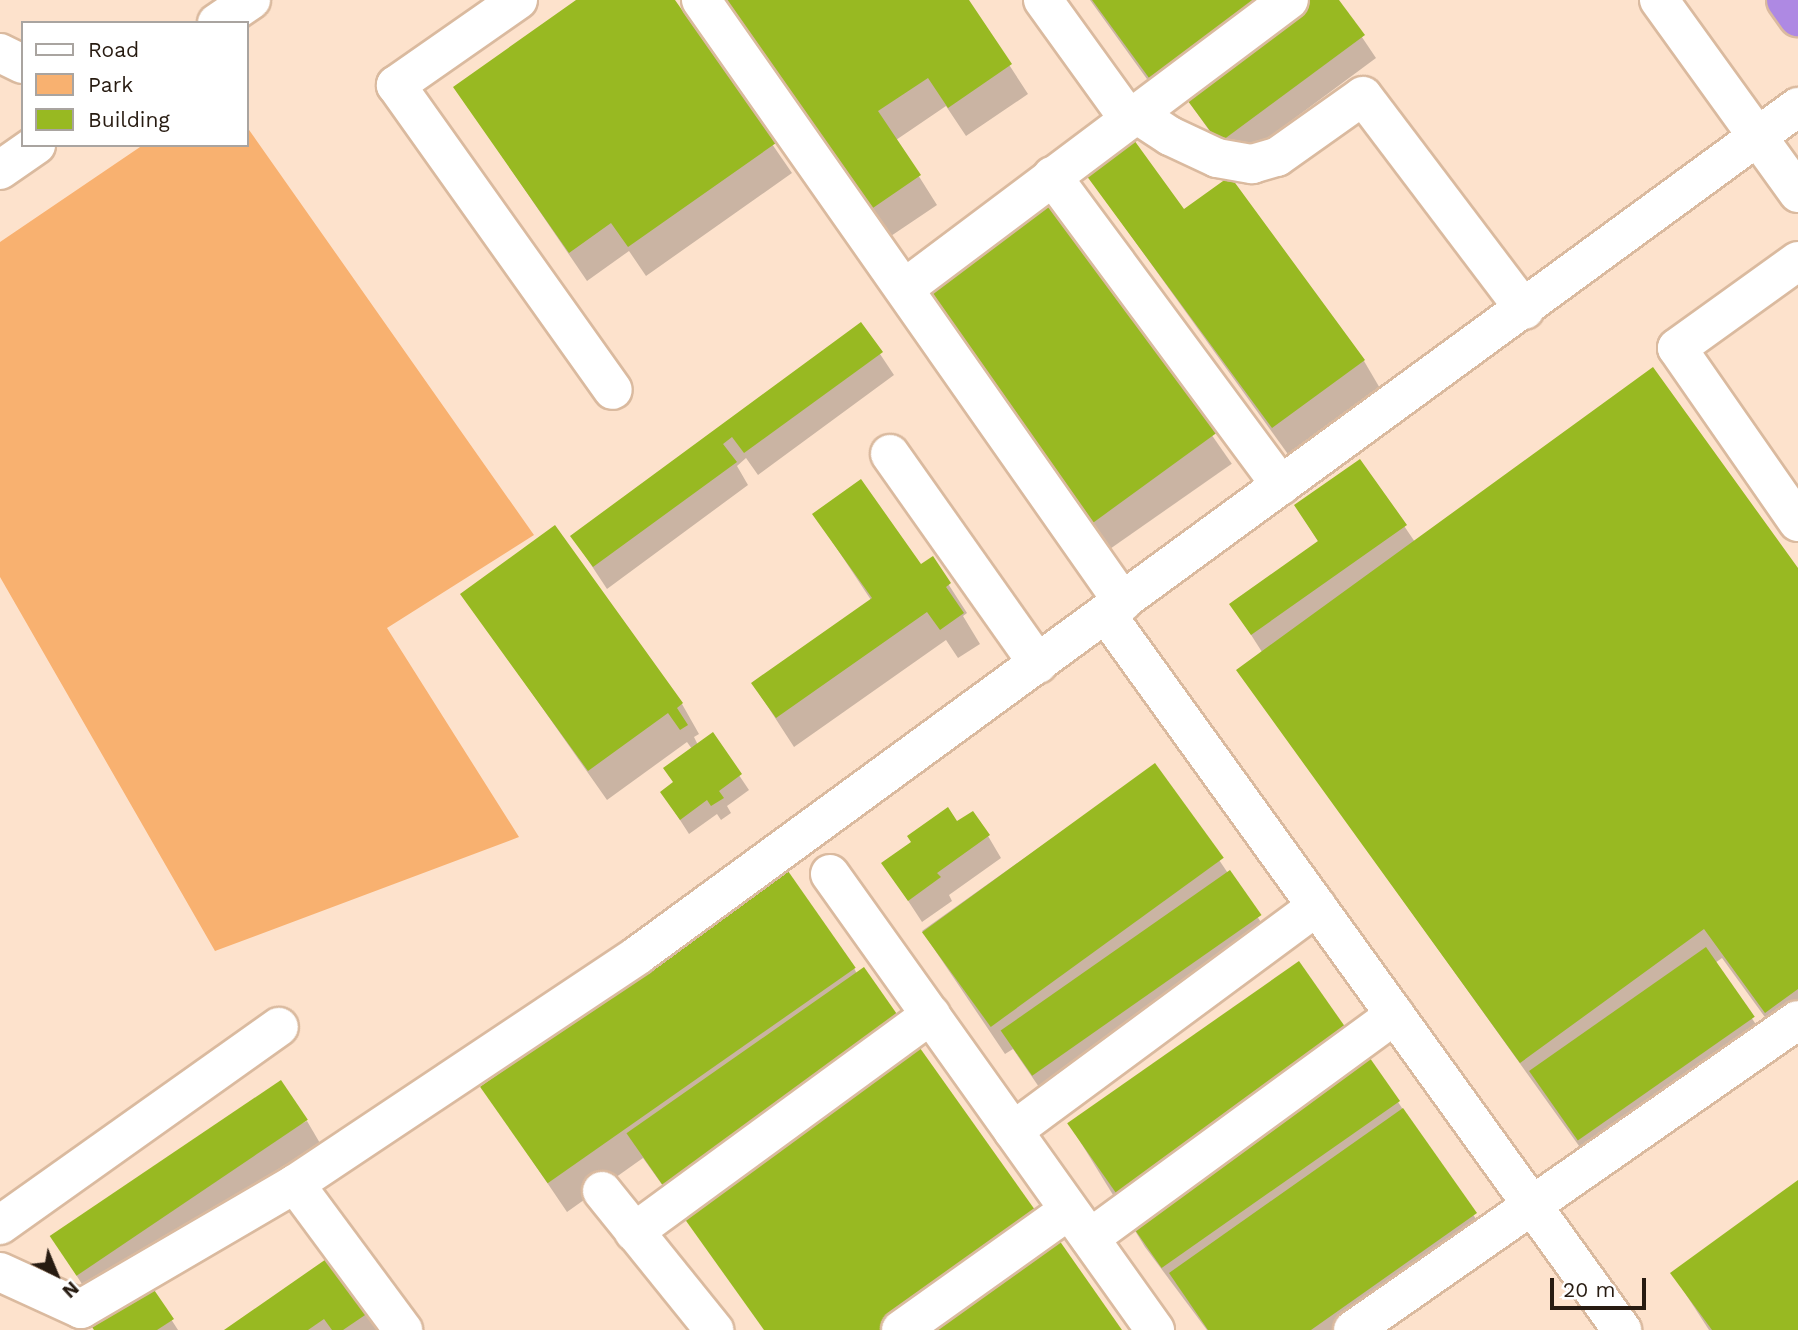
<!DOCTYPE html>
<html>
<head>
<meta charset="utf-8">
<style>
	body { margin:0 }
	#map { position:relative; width:1798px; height:1330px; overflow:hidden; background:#fde2cc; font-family:"Work Sans",sans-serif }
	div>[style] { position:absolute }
	.green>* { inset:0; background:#f8b170 }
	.shadow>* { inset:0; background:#0003; transform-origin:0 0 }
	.building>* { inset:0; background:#98b922; transform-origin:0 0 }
	.roads { filter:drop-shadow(2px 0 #daba9f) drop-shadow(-2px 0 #daba9f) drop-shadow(0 2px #daba9f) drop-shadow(0 -2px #daba9f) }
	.minor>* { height:38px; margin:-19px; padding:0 19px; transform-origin:19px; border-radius:19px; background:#fff }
	.highway>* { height:38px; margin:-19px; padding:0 19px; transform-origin:19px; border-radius:19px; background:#ae89e3 }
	span { translate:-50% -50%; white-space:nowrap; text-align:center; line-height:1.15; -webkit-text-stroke:5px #fff; paint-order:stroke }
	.legend { position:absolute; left:21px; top:21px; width:228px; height:126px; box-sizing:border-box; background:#fff; border:2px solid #a9a4a0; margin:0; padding:9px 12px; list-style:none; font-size:21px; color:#271b11 }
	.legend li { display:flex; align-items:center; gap:14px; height:35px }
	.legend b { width:35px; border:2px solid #a9a4a0 }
	.north { position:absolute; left:21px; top:1239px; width:70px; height:70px; -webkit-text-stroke:5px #fff; paint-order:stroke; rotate:137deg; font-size:19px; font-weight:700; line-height:28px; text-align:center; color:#271b11 }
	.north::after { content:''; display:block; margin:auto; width:24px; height:32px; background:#271b11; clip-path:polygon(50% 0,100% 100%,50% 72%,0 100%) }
	.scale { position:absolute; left:1550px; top:1278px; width:96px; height:32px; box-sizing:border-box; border:4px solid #271b11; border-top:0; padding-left:9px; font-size:21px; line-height:24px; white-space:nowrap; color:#271b11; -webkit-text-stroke:5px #fff; paint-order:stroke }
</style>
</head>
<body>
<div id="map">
	<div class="green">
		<div style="clip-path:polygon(247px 127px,534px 535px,387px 628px,519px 837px,215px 951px,0 577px,0 242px,143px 145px,247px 145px)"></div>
	</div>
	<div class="shadow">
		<div style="clip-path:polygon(579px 0,673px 0,792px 173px,646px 276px,629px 251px,587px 281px,455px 87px)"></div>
		<div style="clip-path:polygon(723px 0,967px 0,1028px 94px,966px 136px,946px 106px,896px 140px,937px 205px,885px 240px)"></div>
		<div style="clip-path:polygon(1090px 0,1337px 0,1376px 58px,1233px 164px,1187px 99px,1170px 111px)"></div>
		<div style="clip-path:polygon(1088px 176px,1184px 211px,1364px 361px,1381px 390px,1290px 457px)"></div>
		<div style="left:1050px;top:204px;width:317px;height:158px;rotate:55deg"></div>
		<div style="clip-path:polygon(860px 324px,894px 375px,758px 475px,746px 458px,737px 466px,748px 485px,607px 589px,572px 536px)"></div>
		<div style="clip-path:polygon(1360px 461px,1415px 542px,1798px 571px,1798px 1031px,1783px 1042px,1722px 958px,1715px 963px,1771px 1047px,1597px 1171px,1238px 670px,1262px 652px,1232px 605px,1319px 543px,1296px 506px)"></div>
		<div style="clip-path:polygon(814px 514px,921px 567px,932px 559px,967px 613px,963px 616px,980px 644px,958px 658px,946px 640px,794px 747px,753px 684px,871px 600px)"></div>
		<div style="clip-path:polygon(555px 528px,682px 704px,699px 734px,694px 737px,698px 745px,712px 735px,749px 790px,727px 806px,731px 813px,721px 820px,717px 814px,689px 834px,662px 792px,674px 784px,692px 749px,687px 742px,607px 800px,463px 595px)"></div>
		<div style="clip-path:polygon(1155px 765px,1277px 946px,1052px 1106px,1013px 1049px,1005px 1054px,922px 931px)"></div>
		<div style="clip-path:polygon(957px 824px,988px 836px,1001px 858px,949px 895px,952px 901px,922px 922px,884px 864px,913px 843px)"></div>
		<div style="clip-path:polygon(854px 968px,857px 974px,1120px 1330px,766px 1330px,643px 1158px,567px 1212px,483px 1088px)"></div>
		<div style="clip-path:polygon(1398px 1102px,1492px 1243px,1369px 1330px,1207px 1330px,1145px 1247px,1070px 1125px)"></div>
		<div style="clip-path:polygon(307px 1121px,331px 1162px,151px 1288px,178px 1330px,95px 1330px,101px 1314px,54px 1240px)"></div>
		<div style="clip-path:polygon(1798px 1182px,1798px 1330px,1709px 1330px,1672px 1273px)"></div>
		<div style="clip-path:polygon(332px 1257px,380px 1330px,227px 1330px)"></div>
	</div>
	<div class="building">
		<div style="clip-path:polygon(576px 0,675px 0,776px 143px,628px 247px,611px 223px,569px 253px,453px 87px)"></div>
		<div style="clip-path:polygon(724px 0,969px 0,1012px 64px,948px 108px,928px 78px,878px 111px,921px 175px,867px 212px)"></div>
		<div style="clip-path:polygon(1092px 0,1264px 0,1152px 82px)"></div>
		<div style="clip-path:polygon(1307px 0,1339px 0,1365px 35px,1219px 143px,1182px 93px)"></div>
		<div style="clip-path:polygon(1134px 140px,1184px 209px,1230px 176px,1365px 360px,1272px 428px,1086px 175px)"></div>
		<div style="left:1051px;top:201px;width:285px;height:155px;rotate:54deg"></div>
		<div style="clip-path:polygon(861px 322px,883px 352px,744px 453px,732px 437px,723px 444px,737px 462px,593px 567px,570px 536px)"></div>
		<div style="clip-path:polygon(1653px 367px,1798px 568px,1798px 989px,1765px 1013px,1704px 929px,1520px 1063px,1236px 670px)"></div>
		<div style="clip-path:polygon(1360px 459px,1407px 525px,1251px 635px,1229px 604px,1318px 541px,1294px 505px)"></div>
		<div style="clip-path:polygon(861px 479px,921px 564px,933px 556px,951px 583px,946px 587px,964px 613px,940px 630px,927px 612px,776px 718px,751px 683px,872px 598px,812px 514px)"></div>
		<div style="clip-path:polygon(555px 525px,683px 703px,677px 708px,688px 725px,680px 730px,668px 713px,588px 771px,460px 594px)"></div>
		<div style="clip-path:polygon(713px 732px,742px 774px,719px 791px,724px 798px,711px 806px,707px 800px,680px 820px,660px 792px,673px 782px,663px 768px)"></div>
		<div style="left:1155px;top:763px;width:117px;height:288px;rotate:54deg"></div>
		<div style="clip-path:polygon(948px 807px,957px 821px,973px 811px,990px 835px,937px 873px,941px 877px,908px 901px,881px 863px,911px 842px,907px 836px)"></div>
		<div style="left:1230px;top:870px;width:55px;height:280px;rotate:55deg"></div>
		<div style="left:788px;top:871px;width:118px;height:376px;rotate:55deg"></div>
		<div style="left:1706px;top:947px;width:85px;height:216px;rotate:55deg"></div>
		<div style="left:1299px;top:961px;width:91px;height:283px;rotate:55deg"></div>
		<div style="left:864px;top:967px;width:74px;height:290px;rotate:55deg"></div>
		<div style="clip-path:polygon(915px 1041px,1040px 1217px,883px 1330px,764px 1330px,679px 1211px)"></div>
		<div style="left:1365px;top:1051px;width:61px;height:291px;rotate:55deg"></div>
		<div style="left:281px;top:1080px;width:48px;height:279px;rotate:56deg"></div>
		<div style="clip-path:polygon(1403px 1108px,1477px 1213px,1311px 1330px,1208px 1330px,1169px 1273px)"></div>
		<div style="clip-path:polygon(1798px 1180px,1798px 1330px,1712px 1330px,1670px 1273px)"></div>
		<div style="clip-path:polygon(1059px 1240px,1122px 1330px,931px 1330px)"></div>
		<div style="clip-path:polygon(332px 1255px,371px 1311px,343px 1330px,332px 1330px,324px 1319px,308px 1330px,224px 1330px)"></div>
		<div style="clip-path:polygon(148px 1281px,174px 1319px,157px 1330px,94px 1330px,88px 1321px)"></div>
	</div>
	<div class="roads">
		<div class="minor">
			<div style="left:518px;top:0;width:149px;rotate:145.1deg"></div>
			<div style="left:396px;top:85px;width:374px;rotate:54.6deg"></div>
			<div style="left:701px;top:0;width:735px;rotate:54.97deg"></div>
			<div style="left:1043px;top:0;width:145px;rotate:54.2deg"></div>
			<div style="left:1659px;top:0;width:238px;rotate:54.2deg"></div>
			<div style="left:217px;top:23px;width:41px;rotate:-34.1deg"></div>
			<div style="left:0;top:53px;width:25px;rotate:26deg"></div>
			<div style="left:1135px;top:113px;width:42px;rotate:33.3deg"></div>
			<div style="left:1170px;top:136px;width:52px;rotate:25.1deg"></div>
			<div style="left:1217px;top:158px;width:36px;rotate:10deg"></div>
			<div style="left:1252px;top:164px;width:26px;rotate:-16deg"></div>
			<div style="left:1277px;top:157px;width:105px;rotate:-35.3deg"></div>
			<div style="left:1363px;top:96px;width:268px;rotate:52.9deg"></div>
			<div style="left:0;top:170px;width:44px;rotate:-34.8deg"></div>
			<div style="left:1052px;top:176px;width:385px;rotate:53.5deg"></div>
			<div style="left:1798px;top:261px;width:149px;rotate:144.3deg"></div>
			<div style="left:1677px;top:348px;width:212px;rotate:55.2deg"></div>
			<div style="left:905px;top:288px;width:480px;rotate:-36.9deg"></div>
			<div style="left:890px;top:454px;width:257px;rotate:54.8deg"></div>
			<div style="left:1106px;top:614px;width:883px;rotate:54.22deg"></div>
			<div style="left:830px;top:874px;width:560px;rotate:54.52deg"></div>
			<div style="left:1013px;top:1131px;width:378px;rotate:-36.5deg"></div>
			<div style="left:295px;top:1184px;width:182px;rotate:53.5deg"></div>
			<div style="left:602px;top:1191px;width:179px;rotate:51.1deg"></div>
			<div style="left:0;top:1225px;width:342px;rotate:-35.4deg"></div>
			<div style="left:634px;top:1232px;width:368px;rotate:-36.2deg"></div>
			<div style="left:1090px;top:1238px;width:378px;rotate:-36.2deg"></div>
			<div style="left:0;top:1272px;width:89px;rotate:24.6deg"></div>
			<div style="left:81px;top:1309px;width:248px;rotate:-30.3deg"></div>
			<div style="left:295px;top:1184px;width:412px;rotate:-33.7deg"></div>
			<div style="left:638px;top:955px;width:1437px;rotate:-36.17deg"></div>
			<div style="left:901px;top:1330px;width:206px;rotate:-35.5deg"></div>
			<div style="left:1353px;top:1330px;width:542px;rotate:-34.86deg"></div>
		</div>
		<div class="highway">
			<div style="left:1786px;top:0;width:21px;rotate:55deg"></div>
		</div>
	</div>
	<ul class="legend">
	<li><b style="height:9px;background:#fff"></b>Road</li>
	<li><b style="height:19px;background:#f8b170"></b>Park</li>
	<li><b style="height:19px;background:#98b922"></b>Building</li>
	</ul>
	<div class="north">N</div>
	<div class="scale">20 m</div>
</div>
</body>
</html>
